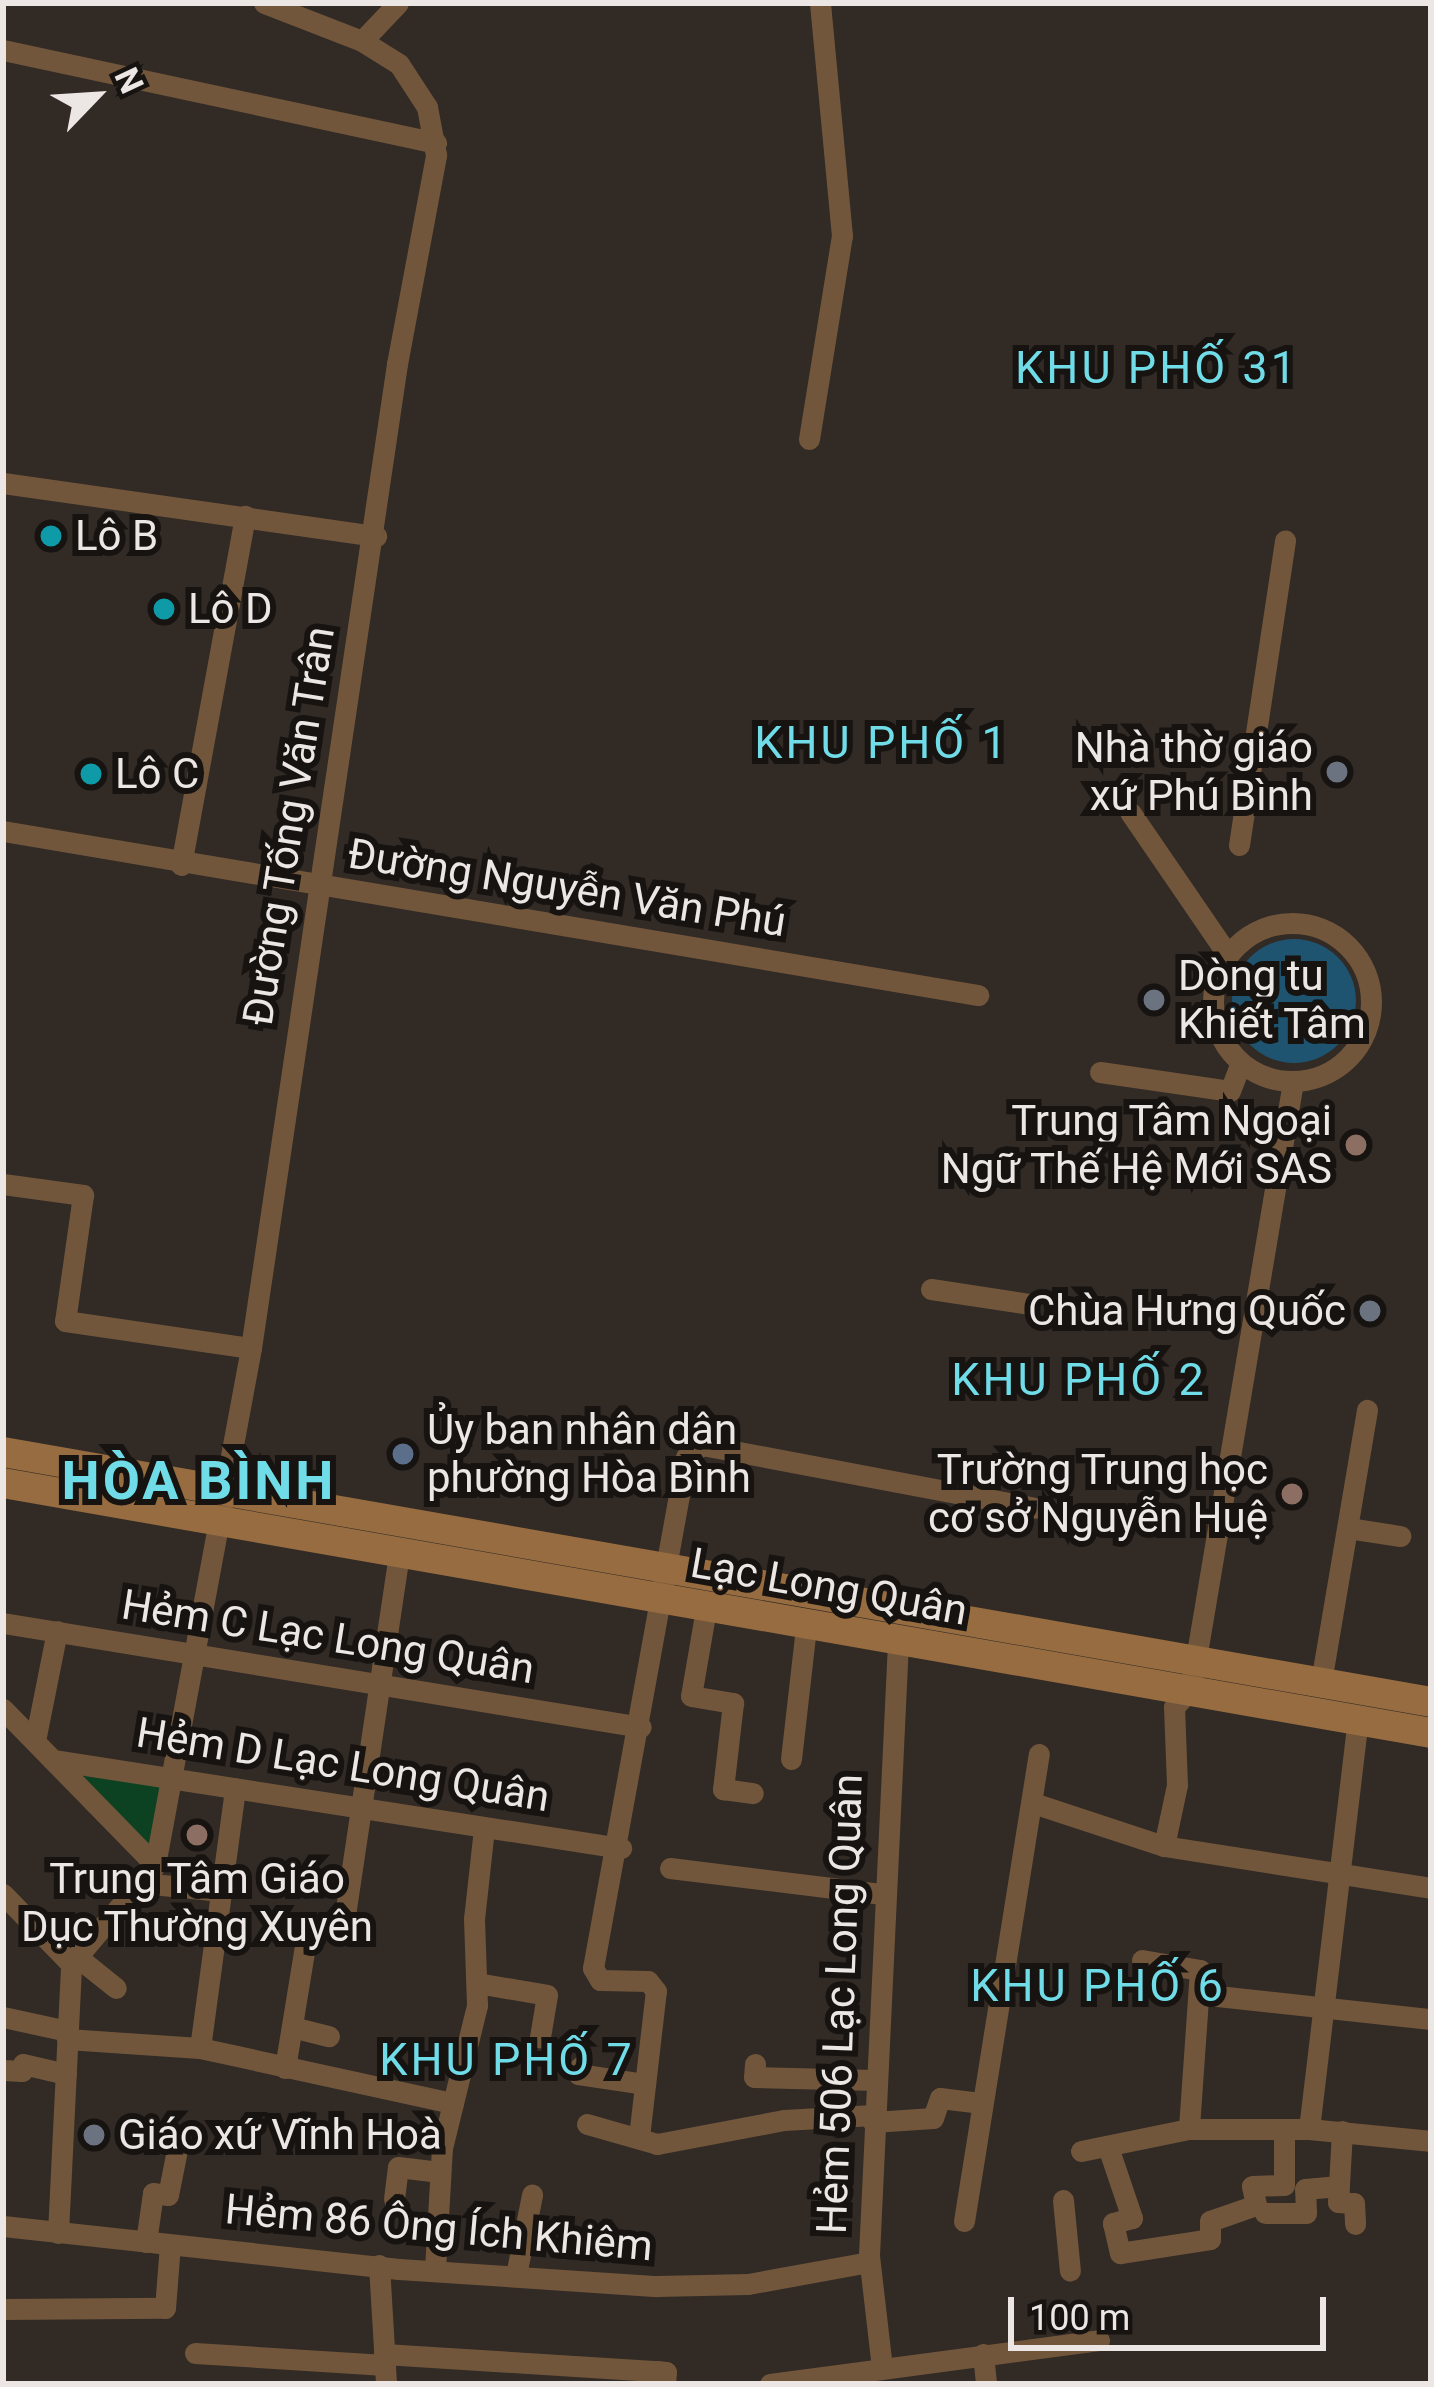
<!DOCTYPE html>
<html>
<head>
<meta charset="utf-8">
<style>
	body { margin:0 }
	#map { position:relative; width:1434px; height:2387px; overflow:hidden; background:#312a25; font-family:Roboto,sans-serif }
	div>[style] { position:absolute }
	.green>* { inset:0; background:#0c4121 }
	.water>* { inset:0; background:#1e5470 }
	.round { border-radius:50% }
	.minor>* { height:21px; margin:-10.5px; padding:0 10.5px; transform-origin:10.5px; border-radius:10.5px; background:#71563b }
	.minor>.ring { margin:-10.5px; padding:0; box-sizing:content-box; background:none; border:21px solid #71563b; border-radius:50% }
	.secondary>* { height:30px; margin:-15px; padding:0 15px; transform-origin:15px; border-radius:15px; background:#976c40 }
	.dots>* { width:33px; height:33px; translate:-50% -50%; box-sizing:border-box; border:6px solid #161311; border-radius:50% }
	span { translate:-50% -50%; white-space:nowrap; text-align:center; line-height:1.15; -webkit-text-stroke:12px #161311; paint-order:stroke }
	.poi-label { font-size:42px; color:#ece7e4 }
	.left { translate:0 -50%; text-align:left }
	.right { translate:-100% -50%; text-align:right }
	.street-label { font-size:42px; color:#ece7e4 }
	.neighbourhood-label { font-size:45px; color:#70dce7; letter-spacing:3px }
	.district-label { font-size:54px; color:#70dce7; font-weight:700; letter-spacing:3px }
	.frame { position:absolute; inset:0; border:6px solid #ece7e4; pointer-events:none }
	.north { position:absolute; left:36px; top:36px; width:120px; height:120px; -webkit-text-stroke:9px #161311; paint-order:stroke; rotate:65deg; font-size:33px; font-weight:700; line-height:48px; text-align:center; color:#ece7e4 }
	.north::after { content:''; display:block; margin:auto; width:42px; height:54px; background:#ece7e4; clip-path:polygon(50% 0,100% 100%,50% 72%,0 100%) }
	.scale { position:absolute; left:1008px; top:2297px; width:318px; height:54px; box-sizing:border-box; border:6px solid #ece7e4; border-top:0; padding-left:15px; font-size:36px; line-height:42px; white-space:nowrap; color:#ece7e4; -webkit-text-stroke:9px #161311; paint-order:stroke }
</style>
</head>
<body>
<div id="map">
	<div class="green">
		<div style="clip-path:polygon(92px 1773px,162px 1784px,151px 1851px,83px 1777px)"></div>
	</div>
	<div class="water">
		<div class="round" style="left:1232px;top:939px;width:124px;height:124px"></div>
	</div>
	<div class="minor">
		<div style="left:362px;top:41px;width:52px;rotate:-46.5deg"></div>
		<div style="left:3px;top:50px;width:443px;rotate:12.1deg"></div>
		<div style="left:809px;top:439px;width:206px;rotate:-80.8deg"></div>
		<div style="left:842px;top:236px;width:234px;rotate:-95.4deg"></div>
		<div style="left:3px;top:483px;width:377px;rotate:8.1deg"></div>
		<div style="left:1130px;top:812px;width:173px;rotate:55.6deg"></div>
		<div style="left:3px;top:831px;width:989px;rotate:9.55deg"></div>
		<div style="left:1239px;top:845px;width:308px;rotate:-81.4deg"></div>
		<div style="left:181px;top:865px;width:355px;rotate:-79.6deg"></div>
		<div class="ring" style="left:1213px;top:923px;width:137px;height:137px"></div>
		<div style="left:1100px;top:1072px;width:131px;rotate:8.3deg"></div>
		<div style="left:1230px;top:1091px;width:30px;rotate:-69deg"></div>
		<div style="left:3px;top:1184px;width:81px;rotate:7.8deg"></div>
		<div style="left:83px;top:1195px;width:127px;rotate:98.1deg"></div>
		<div style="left:65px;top:1321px;width:188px;rotate:8.3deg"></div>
		<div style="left:931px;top:1289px;width:99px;rotate:8.7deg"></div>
		<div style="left:1348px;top:1528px;width:53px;rotate:8.7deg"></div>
		<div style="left:706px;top:1609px;width:88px;rotate:99.8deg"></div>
		<div style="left:691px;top:1696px;width:43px;rotate:9.5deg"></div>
		<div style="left:733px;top:1703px;width:87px;rotate:96.6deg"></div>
		<div style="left:723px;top:1789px;width:30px;rotate:8deg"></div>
		<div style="left:3px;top:1623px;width:646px;rotate:9.26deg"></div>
		<div style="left:1321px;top:1682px;width:276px;rotate:-80.4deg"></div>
		<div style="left:3px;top:1709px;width:218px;rotate:45.7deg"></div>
		<div style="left:35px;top:1741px;width:112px;rotate:-78.7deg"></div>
		<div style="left:791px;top:1759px;width:133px;rotate:-83.5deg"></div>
		<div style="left:53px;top:1760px;width:575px;rotate:8.81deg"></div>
		<div style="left:1033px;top:1803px;width:138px;rotate:18.2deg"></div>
		<div style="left:1164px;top:1846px;width:270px;rotate:8.9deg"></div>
		<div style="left:1164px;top:1846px;width:62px;rotate:-78deg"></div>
		<div style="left:1177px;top:1785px;width:78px;rotate:-92.2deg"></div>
		<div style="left:1174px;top:1707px;width:23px;rotate:-47deg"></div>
		<div style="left:1190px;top:1690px;width:32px;rotate:-79deg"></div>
		<div style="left:1196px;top:1659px;width:585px;rotate:-80.46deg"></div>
		<div style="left:670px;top:1868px;width:214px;rotate:7deg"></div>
		<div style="left:143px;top:1883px;width:78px;rotate:5.9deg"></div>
		<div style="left:3px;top:1894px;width:98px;rotate:45.8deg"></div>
		<div style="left:76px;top:1956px;width:51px;rotate:38.7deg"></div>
		<div style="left:1142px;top:1960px;width:59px;rotate:9.8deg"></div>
		<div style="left:1200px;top:1970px;width:159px;rotate:94deg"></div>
		<div style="left:477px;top:1983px;width:71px;rotate:9.7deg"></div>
		<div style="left:547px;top:1995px;width:43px;rotate:99.5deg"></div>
		<div style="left:1199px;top:1994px;width:233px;rotate:6.2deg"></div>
		<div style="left:3px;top:2017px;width:66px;rotate:12.2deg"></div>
		<div style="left:292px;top:2027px;width:38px;rotate:14deg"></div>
		<div style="left:67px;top:2039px;width:133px;rotate:3.9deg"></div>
		<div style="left:200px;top:2048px;width:259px;rotate:12.3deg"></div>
		<div style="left:200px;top:2048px;width:262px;rotate:-82.3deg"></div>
		<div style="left:755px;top:2064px;width:13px;rotate:94deg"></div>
		<div style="left:754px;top:2077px;width:121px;rotate:1.4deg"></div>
		<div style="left:580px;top:2067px;width:7px;rotate:106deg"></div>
		<div style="left:578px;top:2074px;width:68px;rotate:8.5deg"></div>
		<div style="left:285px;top:2068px;width:143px;rotate:-80.7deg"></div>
		<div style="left:308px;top:1927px;width:36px;rotate:-8deg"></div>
		<div style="left:344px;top:1922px;width:371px;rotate:-81.5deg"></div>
		<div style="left:3px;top:2070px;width:19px;rotate:3deg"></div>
		<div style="left:22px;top:2071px;width:7px;rotate:-82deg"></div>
		<div style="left:23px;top:2064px;width:44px;rotate:13.1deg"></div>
		<div style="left:873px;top:2122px;width:60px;rotate:-3.8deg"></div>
		<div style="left:933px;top:2118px;width:21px;rotate:-71deg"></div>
		<div style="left:940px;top:2098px;width:38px;rotate:7deg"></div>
		<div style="left:587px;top:2124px;width:73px;rotate:15.9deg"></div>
		<div style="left:657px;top:2144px;width:129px;rotate:-10.7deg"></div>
		<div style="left:784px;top:2120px;width:89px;rotate:-3.2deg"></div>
		<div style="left:1309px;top:2129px;width:412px;rotate:-83.2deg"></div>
		<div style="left:1342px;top:2131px;width:71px;rotate:93.2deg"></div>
		<div style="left:1338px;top:2202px;width:16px;rotate:4deg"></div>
		<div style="left:1354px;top:2203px;width:21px;rotate:87deg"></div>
		<div style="left:639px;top:2137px;width:147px;rotate:-83.4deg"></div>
		<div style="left:656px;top:1991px;width:13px;rotate:-129deg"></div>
		<div style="left:648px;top:1981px;width:48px;rotate:-178.8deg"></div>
		<div style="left:600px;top:1980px;width:14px;rotate:-120deg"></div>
		<div style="left:593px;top:1968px;width:519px;rotate:-79.69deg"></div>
		<div style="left:686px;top:1457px;width:20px;rotate:-37deg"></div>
		<div style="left:702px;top:1445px;width:338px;rotate:10.7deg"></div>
		<div style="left:1108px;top:2147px;width:75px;rotate:71.3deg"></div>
		<div style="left:1132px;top:2218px;width:20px;rotate:165deg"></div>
		<div style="left:1113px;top:2223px;width:31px;rotate:77deg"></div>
		<div style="left:1120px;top:2253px;width:91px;rotate:-8.8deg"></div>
		<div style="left:1210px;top:2239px;width:18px;rotate:-90deg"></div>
		<div style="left:1210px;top:2221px;width:49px;rotate:-19.2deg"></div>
		<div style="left:1256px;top:2205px;width:19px;rotate:-102deg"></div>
		<div style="left:1252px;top:2186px;width:32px;rotate:-2deg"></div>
		<div style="left:1284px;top:2185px;width:56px;rotate:-90deg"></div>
		<div style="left:1081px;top:2151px;width:110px;rotate:-11.5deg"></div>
		<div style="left:1189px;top:2129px;width:120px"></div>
		<div style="left:1309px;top:2129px;width:123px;rotate:5.6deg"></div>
		<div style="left:394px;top:2199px;width:32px;rotate:-83deg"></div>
		<div style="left:398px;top:2167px;width:42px;rotate:6.8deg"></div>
		<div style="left:1063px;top:2200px;width:71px;rotate:84.4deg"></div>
		<div style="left:1265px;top:2213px;width:41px"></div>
		<div style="left:1306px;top:2213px;width:24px;rotate:-92deg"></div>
		<div style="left:1305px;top:2189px;width:34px;rotate:-5deg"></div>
		<div style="left:964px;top:2221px;width:473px;rotate:-80.9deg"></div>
		<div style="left:3px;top:2226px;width:398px;rotate:6.2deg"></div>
		<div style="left:399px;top:2269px;width:259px;rotate:3.8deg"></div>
		<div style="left:657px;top:2286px;width:91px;rotate:-1.3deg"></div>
		<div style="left:748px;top:2284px;width:123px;rotate:-10.3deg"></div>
		<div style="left:58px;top:2233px;width:269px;rotate:-87.2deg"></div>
		<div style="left:71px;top:1964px;width:130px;rotate:-49.7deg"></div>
		<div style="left:155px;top:1865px;width:526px;rotate:-79.48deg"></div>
		<div style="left:251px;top:1348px;width:995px;rotate:-81.56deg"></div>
		<div style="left:397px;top:364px;width:213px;rotate:-79.4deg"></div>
		<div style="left:436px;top:155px;width:49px;rotate:-100.6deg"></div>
		<div style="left:427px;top:107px;width:51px;rotate:-123.1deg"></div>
		<div style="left:399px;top:64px;width:44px;rotate:-148.1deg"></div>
		<div style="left:362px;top:41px;width:105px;rotate:-158.8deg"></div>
		<div style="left:146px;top:2242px;width:49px;rotate:-81.9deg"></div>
		<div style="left:153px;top:2193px;width:15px;rotate:8deg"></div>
		<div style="left:168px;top:2195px;width:56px;rotate:-78.7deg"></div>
		<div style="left:379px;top:2265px;width:119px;rotate:86.6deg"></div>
		<div style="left:435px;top:2269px;width:121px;rotate:-86.7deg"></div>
		<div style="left:442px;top:2148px;width:147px;rotate:-76.2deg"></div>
		<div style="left:477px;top:2005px;width:86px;rotate:-92deg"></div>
		<div style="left:474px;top:1919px;width:92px;rotate:-83.7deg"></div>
		<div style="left:516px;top:2275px;width:82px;rotate:-78.7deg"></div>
		<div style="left:3px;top:2309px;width:162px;rotate:-0.4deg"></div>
		<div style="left:165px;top:2308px;width:63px;rotate:-85.5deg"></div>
		<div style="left:195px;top:2353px;width:190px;rotate:3.6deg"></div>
		<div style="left:384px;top:2354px;width:274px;rotate:3.6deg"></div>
		<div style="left:657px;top:2371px;width:9px;rotate:6deg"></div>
		<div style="left:666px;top:2372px;width:12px;rotate:95deg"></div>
		<div style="left:983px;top:2354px;width:30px;rotate:84deg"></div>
		<div style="left:882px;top:2368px;width:114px;rotate:-96.6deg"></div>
		<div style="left:869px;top:2255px;width:613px;rotate:-87.29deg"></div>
		<div style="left:770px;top:2384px;width:332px;rotate:-7.6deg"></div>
	</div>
	<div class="secondary">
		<div style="left:3px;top:1452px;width:1450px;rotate:9.93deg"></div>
		<div style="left:3px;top:1483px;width:1450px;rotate:9.93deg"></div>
	</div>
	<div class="dots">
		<div style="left:51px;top:536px;background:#0f9aa8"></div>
		<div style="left:164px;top:609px;background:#0f9aa8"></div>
		<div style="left:1337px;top:772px;background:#6b7280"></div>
		<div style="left:91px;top:774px;background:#0f9aa8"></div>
		<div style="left:1154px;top:1000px;background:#6b7280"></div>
		<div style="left:1356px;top:1145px;background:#8d6e63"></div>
		<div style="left:1370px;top:1311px;background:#6b7280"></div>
		<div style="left:403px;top:1454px;background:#5c6f8a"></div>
		<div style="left:1292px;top:1494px;background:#8d6e63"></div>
		<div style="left:197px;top:1835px;background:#8d6e63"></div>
		<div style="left:94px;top:2135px;background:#6b7280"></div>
	</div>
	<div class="poi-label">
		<span class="left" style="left:75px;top:536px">Lô B</span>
		<span class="left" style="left:188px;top:609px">Lô D</span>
		<span class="right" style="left:1313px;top:772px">Nhà thờ giáo<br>xứ Phú Bình</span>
		<span class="left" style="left:115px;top:774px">Lô C</span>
		<span class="left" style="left:1178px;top:1000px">Dòng tu<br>Khiết Tâm</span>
		<span class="right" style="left:1332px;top:1145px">Trung Tâm Ngoại<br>Ngữ Thế Hệ Mới SAS</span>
		<span class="right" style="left:1346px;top:1311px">Chùa Hưng Quốc</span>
		<span class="left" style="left:427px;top:1454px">Ủy ban nhân dân<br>phường Hòa Bình</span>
		<span class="right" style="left:1268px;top:1494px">Trường Trung học<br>cơ sở Nguyễn Huệ</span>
		<span style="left:197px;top:1903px">Trung Tâm Giáo<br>Dục Thường Xuyên</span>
		<span class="left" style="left:118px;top:2135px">Giáo xứ Vĩnh Hoà</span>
	</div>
	<div class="street-label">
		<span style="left:289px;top:826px;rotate:-81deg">Đường Tống Văn Trân</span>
		<span style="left:567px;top:888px;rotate:9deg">Đường Nguyễn Văn Phú</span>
		<span style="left:829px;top:1587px;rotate:10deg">Lạc Long Quân</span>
		<span style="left:328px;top:1637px;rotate:9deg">Hẻm C Lạc Long Quân</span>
		<span style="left:343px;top:1765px;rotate:9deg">Hẻm D Lạc Long Quân</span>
		<span style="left:840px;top:2004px;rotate:-88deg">Hẻm 506 Lạc Long Quân</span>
		<span style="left:439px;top:2228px;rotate:5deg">Hẻm 86 Ông Ích Khiêm</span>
	</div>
	<div class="neighbourhood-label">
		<span style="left:1157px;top:368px">KHU PHỐ 31</span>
		<span style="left:882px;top:743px">KHU PHỐ 1</span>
		<span style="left:1079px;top:1380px">KHU PHỐ 2</span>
		<span style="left:1098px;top:1986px">KHU PHỐ 6</span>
		<span style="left:507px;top:2060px">KHU PHỐ 7</span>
	</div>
	<div class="district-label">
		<span style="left:199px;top:1481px">HÒA BÌNH</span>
	</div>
	<div class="frame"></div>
	<div class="north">N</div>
	<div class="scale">100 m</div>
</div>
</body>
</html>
